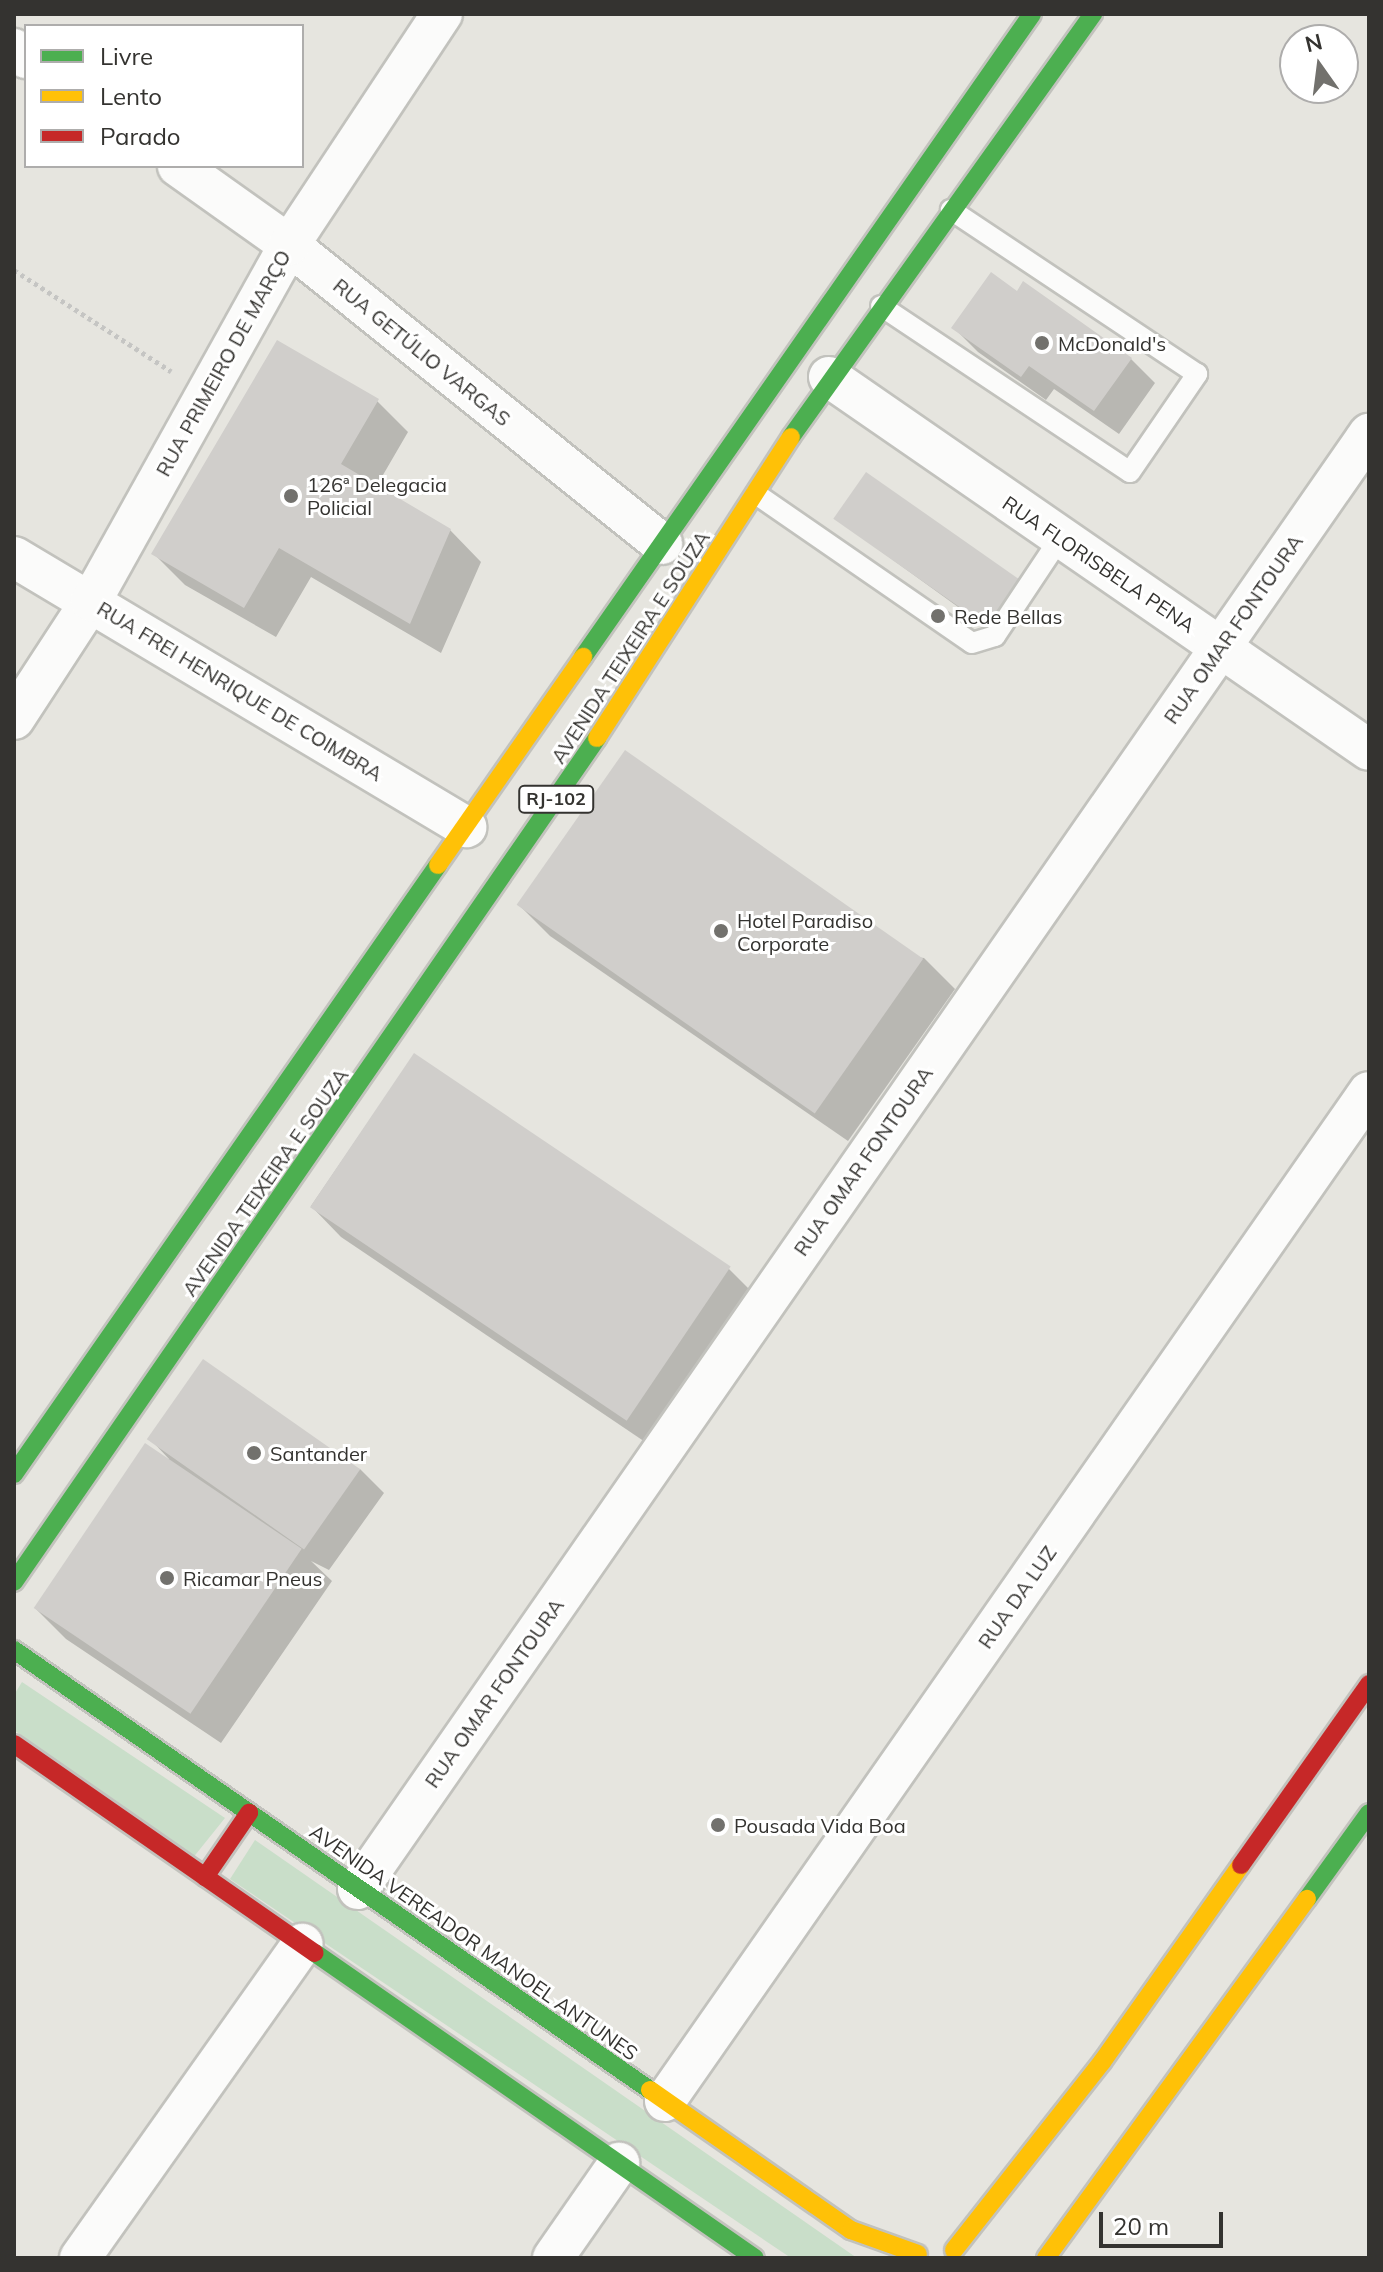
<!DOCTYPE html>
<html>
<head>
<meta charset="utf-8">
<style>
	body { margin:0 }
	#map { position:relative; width:1383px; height:2272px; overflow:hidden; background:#e6e5df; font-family:Mulish,sans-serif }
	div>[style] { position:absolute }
	.green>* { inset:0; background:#c9dec9 }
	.shadow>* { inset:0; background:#0003 }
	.building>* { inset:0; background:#d0cecb; transform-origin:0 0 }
	.path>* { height:5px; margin-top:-2.5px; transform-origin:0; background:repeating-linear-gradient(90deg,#c5c5c3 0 4px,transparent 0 8px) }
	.roads { filter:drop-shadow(2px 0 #c2c2bd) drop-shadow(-2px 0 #c2c2bd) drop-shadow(0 2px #c2c2bd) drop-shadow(0 -2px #c2c2bd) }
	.lane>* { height:20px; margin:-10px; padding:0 10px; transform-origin:10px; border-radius:10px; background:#fbfbfa }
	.street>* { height:40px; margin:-20px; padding:0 20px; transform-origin:20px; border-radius:20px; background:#fbfbfa }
	.fast>* { height:18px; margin:-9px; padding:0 9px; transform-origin:9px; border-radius:9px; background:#4caf50 }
	.slow>* { height:18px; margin:-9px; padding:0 9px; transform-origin:9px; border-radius:9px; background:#ffc107 }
	.jam>* { height:18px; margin:-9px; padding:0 9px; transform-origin:9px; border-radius:9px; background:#c62828 }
	.dots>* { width:22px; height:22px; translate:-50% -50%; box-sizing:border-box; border:4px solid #fff; border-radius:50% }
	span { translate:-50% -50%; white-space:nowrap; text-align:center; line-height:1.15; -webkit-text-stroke:6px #fff; paint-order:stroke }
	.shield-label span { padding:2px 6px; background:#fff; border:2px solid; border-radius:6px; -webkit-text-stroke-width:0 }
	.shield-label { font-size:18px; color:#343330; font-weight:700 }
	.poi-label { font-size:20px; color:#343330 }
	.left { translate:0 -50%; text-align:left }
	.street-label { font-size:20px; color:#343330 }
	.frame { position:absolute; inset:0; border:16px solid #343330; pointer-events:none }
	.legend { position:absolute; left:24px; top:24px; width:280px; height:144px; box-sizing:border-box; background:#fff; border:2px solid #aeadac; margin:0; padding:10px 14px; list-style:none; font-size:24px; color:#343330 }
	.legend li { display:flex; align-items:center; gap:16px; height:40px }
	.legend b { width:40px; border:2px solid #aeadac }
	.north { position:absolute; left:1279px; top:24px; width:80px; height:80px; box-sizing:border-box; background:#fff; border:2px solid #aeadac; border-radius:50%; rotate:346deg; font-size:22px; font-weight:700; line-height:32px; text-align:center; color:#343330 }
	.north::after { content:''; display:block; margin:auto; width:28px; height:36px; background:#72716d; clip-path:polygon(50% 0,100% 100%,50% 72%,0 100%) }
	.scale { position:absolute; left:1099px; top:2212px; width:124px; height:36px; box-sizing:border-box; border:4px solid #343330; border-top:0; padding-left:10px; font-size:24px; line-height:28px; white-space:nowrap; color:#343330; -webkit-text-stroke:6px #fff; paint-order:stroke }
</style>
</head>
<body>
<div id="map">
	<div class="green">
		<div style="clip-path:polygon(22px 1682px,225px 1818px,192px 1859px,14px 1730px,14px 1695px)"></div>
		<div style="clip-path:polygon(255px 1840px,857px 2258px,791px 2258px,230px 1879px)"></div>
	</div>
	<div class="shadow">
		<div style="clip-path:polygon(1017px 293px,1131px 359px,1155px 383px,1119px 434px,1054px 389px,1046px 400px,978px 352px,954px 328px)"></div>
		<div style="clip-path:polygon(377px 401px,408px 432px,376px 487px,450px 530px,481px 562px,441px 653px,311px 577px,276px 637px,185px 585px,154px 554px)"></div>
		<div style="clip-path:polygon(835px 518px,1018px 582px,1025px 589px,994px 633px)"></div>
		<div style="clip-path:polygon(519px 905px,924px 958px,955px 989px,848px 1141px,550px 936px)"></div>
		<div style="clip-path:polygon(414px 1055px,729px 1269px,760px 1300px,657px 1450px,341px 1237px,311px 1206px)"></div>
		<div style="clip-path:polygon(150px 1439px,360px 1469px,384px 1493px,329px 1570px,311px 1561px,332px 1581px,221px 1743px,66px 1639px,35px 1608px,169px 1459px)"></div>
	</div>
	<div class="building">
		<div style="clip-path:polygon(991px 272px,1017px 291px,1023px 281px,1132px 358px,1094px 411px,1029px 366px,1021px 377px,951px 328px)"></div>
		<div style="clip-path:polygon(277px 340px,379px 399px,341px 464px,451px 529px,410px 624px,279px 548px,244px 608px,151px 554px)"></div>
		<div style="left:866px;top:472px;width:187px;height:57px;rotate:35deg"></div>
		<div style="left:625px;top:750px;width:364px;height:189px;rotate:35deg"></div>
		<div style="left:414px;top:1053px;width:382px;height:186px;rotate:34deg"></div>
		<div style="left:203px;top:1359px;width:192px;height:98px;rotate:35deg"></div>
		<div style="left:145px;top:1443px;width:189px;height:199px;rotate:34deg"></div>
	</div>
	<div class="path">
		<div style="left:14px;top:270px;width:187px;rotate:32.8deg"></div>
	</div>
	<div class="roads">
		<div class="lane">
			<div style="left:881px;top:306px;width:299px;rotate:33.7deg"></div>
			<div style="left:1130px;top:472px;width:119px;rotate:-55.6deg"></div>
			<div style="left:1197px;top:374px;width:296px;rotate:-146.3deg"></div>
			<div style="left:756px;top:494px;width:262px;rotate:34.6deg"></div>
			<div style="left:972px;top:643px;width:24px;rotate:-17deg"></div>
			<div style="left:995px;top:636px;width:118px;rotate:-56.4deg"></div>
		</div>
		<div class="street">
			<div style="left:14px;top:49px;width:15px;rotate:37deg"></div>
			<div style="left:178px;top:166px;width:136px;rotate:35.4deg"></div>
			<div style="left:289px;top:245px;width:478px;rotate:38.7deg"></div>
			<div style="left:829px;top:377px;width:656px;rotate:34.63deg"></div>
			<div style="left:14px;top:557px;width:527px;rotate:30.85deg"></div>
			<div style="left:14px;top:719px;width:141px;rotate:-56.9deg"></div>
			<div style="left:91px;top:601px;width:407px;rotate:-60.9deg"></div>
			<div style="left:289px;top:245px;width:277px;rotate:-56.5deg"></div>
			<div style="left:358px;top:1889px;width:1772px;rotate:-55.21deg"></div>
			<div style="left:665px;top:2101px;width:1230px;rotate:-55.1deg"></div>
			<div style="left:80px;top:2258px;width:385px;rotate:-54.7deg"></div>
			<div style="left:553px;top:2258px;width:116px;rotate:-55.2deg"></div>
		</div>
		<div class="fast">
			<div style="left:791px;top:437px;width:520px;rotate:-54.48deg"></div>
			<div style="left:583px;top:657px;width:784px;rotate:-55.07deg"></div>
			<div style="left:14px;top:1474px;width:742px;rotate:-55.15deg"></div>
			<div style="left:14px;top:1582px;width:1026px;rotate:-55.36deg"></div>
			<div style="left:14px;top:1650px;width:773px;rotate:34.68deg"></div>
			<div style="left:1307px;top:1899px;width:106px;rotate:-54.2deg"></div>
			<div style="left:315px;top:1953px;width:535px;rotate:34.73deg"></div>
		</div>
		<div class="slow">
			<div style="left:597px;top:738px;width:358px;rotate:-57.2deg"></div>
			<div style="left:438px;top:865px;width:254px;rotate:-55.1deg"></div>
			<div style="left:650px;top:2090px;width:245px;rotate:34.9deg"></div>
			<div style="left:851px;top:2230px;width:71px;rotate:19.7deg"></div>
			<div style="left:954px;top:2250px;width:239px;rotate:-51.8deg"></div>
			<div style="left:1102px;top:2062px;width:241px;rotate:-54.8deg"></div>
			<div style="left:1046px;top:2258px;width:444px;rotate:-54deg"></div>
		</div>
		<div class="jam">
			<div style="left:14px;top:1744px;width:366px;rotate:34.8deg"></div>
			<div style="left:1241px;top:1865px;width:222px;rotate:-54.7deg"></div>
			<div style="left:205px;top:1877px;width:78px;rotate:-55.5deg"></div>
		</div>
	</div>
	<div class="dots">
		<div style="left:1042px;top:343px;background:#72716d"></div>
		<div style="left:291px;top:496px;background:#72716d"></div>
		<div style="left:938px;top:616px;background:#72716d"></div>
		<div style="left:721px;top:931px;background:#72716d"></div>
		<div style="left:254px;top:1453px;background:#72716d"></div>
		<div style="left:167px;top:1578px;background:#72716d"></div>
		<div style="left:718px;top:1825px;background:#72716d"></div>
	</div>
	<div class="shield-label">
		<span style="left:556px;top:799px">RJ-102</span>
	</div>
	<div class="poi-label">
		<span class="left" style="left:1058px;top:343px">McDonald's</span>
		<span class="left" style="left:307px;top:496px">126ª Delegacia<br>Policial</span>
		<span class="left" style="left:954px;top:616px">Rede Bellas</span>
		<span class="left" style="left:737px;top:932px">Hotel Paradiso<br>Corporate</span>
		<span class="left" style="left:270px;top:1453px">Santander</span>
		<span class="left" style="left:183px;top:1578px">Ricamar Pneus</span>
		<span class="left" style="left:734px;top:1825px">Pousada Vida Boa</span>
	</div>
	<div class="street-label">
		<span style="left:422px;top:352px;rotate:39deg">RUA GETÚLIO VARGAS</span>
		<span style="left:223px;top:363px;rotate:-61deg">RUA PRIMEIRO DE MARÇO</span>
		<span style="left:1099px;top:564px;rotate:34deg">RUA FLORISBELA PENA</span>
		<span style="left:1233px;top:629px;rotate:-55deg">RUA OMAR FONTOURA</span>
		<span style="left:630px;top:647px;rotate:-57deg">AVENIDA TEIXEIRA E SOUZA</span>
		<span style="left:240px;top:691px;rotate:31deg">RUA FREI HENRIQUE DE COIMBRA</span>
		<span style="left:863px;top:1161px;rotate:-55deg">RUA OMAR FONTOURA</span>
		<span style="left:265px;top:1182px;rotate:-55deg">AVENIDA TEIXEIRA E SOUZA</span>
		<span style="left:1017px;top:1597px;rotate:-55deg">RUA DA LUZ</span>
		<span style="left:494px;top:1693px;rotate:-55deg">RUA OMAR FONTOURA</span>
		<span style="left:474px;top:1942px;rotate:35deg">AVENIDA VEREADOR MANOEL ANTUNES</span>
	</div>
	<div class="frame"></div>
	<ul class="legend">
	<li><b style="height:10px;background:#4caf50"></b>Livre</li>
	<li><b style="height:10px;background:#ffc107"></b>Lento</li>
	<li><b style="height:10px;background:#c62828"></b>Parado</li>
	</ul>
	<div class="north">N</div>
	<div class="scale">20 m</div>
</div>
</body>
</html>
